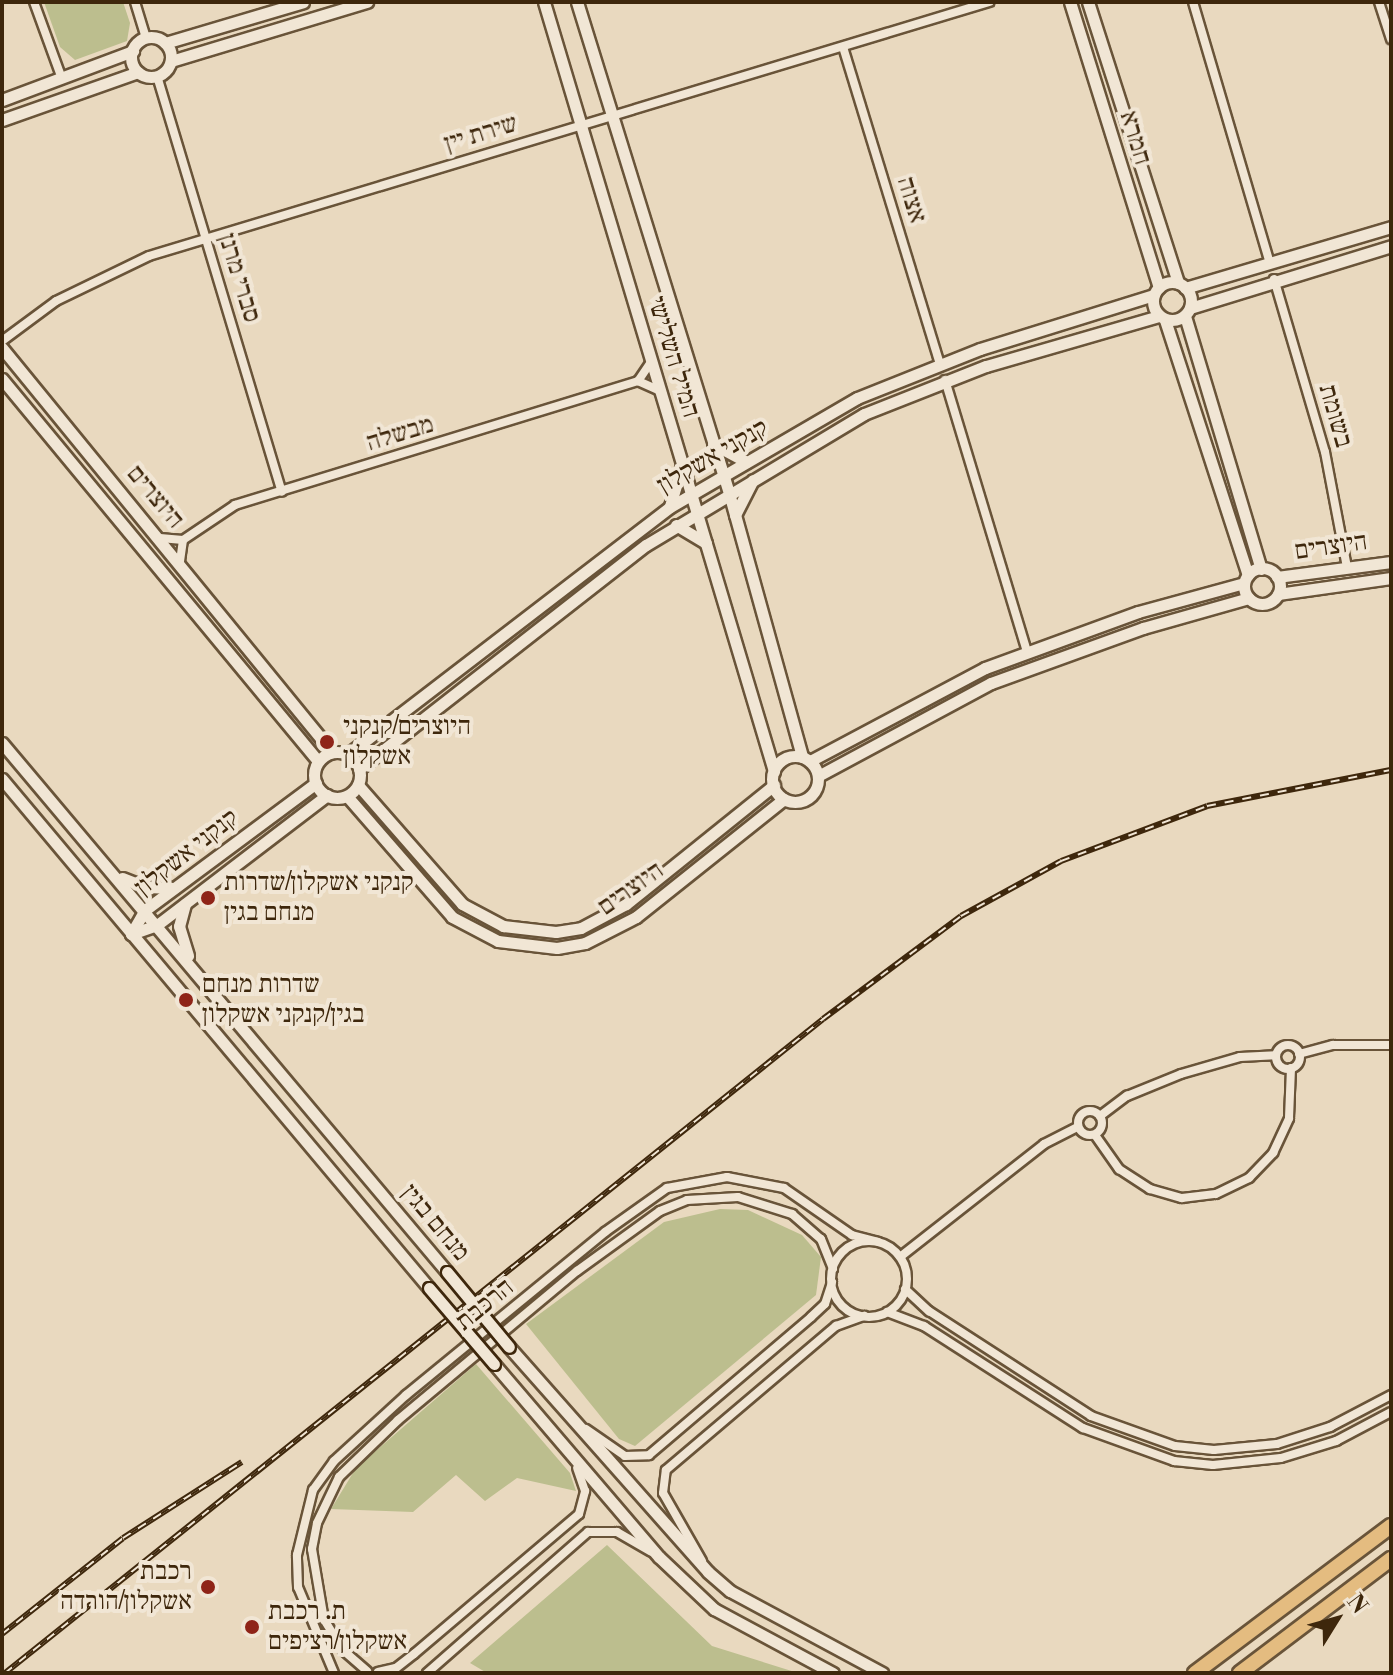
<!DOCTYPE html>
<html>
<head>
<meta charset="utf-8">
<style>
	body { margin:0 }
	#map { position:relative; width:1393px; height:1675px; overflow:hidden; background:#e9d9bf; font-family:"Libre Bodoni","Frank Ruhl Libre",serif }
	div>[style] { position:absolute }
	.green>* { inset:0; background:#bcbe8e }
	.roads { filter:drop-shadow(2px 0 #695439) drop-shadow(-2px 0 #695439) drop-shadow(0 2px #695439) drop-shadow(0 -2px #695439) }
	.street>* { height:8px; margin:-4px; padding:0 4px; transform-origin:4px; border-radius:4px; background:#f1e6d5 }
	.street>.ring { margin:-4px; padding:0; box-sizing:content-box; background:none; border:8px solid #f1e6d5; border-radius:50% }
	.secondary>* { height:11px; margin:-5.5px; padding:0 5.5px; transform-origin:5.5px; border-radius:5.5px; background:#f1e6d5 }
	.secondary>.ring { margin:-5.5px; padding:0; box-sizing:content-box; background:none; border:11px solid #f1e6d5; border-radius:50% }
	.highway>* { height:14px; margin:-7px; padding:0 7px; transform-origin:7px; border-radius:7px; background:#e4bc80 }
	.rail>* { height:6px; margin-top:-3px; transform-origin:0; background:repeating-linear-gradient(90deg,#f1e6d5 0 9px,#3e270c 0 18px); box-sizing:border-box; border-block:2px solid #3e270c }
	.bridges { filter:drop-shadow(2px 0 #3e270c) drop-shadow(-2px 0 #3e270c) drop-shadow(0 2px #3e270c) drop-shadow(0 -2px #3e270c) }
	.secondary-bridge>* { height:11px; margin:-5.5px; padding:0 5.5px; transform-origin:5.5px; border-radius:5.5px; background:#f1e6d5 }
	.dots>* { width:22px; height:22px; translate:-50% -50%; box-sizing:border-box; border:4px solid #f1e6d5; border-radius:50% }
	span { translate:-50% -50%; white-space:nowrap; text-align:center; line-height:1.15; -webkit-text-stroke:8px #f1e6d5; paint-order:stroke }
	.street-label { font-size:26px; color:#3e270c }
	.poi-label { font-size:26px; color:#3e270c }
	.left { translate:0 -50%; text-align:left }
	.right { translate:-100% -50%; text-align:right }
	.frame { position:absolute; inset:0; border:4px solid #3e270c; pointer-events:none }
	.north { position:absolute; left:1297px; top:1579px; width:80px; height:80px; -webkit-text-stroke:6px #f1e6d5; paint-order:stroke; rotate:53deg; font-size:22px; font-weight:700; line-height:32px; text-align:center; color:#3e270c }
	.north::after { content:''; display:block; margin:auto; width:28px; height:36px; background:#3e270c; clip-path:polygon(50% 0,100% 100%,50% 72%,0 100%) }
</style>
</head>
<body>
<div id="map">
	<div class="green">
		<div style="clip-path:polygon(44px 2px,123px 2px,130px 23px,127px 41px,75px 60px,60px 47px)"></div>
		<div style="clip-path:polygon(720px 1209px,748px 1210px,802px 1235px,821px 1257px,816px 1295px,635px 1446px,619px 1439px,526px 1324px,664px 1222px)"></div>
		<div style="clip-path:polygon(476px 1364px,570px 1473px,576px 1491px,517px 1478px,485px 1501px,456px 1475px,413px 1512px,331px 1509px,356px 1468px)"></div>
		<div style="clip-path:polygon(607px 1545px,712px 1646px,798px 1673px,487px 1673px,470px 1663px)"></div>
	</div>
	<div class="roads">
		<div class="street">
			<div style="left:34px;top:2px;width:79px;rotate:70deg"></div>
			<div style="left:135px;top:2px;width:38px;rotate:73deg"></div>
			<div style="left:1193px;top:2px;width:272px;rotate:73.6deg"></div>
			<div style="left:1379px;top:2px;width:39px;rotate:72deg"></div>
			<div style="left:843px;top:47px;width:332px;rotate:73deg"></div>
			<div style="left:157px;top:76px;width:434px;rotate:73.3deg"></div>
			<div style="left:1274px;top:279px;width:180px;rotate:73.6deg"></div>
			<div style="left:1325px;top:452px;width:117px;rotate:79.2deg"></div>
			<div style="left:2px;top:341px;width:67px;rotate:-36.5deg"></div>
			<div style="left:56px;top:301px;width:103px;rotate:-25.8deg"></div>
			<div style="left:149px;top:256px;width:878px;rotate:-16.82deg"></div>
			<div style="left:651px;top:362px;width:23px;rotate:124deg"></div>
			<div style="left:638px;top:381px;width:24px;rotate:24deg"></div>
			<div style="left:945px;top:380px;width:283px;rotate:73.2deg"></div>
			<div style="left:160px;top:538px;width:23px;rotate:5deg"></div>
			<div style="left:183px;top:540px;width:22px;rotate:98deg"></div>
			<div style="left:183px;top:540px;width:63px;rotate:-33.9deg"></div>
			<div style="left:235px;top:505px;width:422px;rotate:-17.1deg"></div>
			<div class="ring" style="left:1276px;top:1045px;width:16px;height:16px"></div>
			<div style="left:1299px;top:1054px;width:35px;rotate:-15deg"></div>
			<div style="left:1333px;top:1045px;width:58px"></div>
			<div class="ring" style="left:1078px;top:1111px;width:16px;height:16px"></div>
			<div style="left:1100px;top:1116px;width:34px;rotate:-37deg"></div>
			<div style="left:1127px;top:1096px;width:58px;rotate:-22.2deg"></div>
			<div style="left:1181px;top:1074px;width:61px;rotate:-16.1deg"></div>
			<div style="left:1240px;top:1057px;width:35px;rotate:-3deg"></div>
			<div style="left:1095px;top:1135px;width:42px;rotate:54.8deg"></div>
			<div style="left:1119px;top:1169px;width:37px;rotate:33deg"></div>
			<div style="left:1150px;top:1189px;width:33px;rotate:16deg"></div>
			<div style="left:1182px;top:1198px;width:34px;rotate:-7deg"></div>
			<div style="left:1216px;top:1194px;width:37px;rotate:-26deg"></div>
			<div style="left:1249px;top:1178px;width:35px;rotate:-46deg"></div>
			<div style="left:1273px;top:1153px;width:38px;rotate:-65deg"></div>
			<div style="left:1289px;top:1118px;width:50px;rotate:-87.7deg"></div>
			<div class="ring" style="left:831px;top:1241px;width:68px;height:68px"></div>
			<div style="left:900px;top:1257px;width:183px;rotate:-38.1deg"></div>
			<div style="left:1044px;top:1144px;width:38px;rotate:-27deg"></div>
			<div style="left:905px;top:1289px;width:33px;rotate:43deg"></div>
			<div style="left:929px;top:1311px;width:193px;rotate:32.9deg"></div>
			<div style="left:1091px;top:1416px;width:89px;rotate:19.7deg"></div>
			<div style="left:1175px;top:1446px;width:39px;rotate:6deg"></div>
			<div style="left:1214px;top:1450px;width:63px;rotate:-5.4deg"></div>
			<div style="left:1277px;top:1444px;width:56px;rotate:-17.8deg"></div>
			<div style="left:1330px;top:1427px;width:69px;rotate:-27.7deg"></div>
			<div style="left:887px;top:1312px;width:40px;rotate:21deg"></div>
			<div style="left:924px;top:1326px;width:189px;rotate:32.7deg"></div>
			<div style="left:1083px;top:1428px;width:97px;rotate:19.9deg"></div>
			<div style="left:1174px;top:1461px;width:39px;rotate:6deg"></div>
			<div style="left:1213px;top:1465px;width:68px;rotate:-5.9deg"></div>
			<div style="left:1281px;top:1458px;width:58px;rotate:-17.2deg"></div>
			<div style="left:1336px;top:1441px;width:62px;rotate:-27.8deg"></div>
			<div style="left:586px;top:1429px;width:47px;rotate:34.7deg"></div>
			<div style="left:625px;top:1456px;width:24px;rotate:-2deg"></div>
			<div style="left:649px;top:1455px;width:213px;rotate:-40.4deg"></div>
			<div style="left:811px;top:1317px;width:19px;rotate:-43deg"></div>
			<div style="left:825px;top:1304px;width:23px;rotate:-72deg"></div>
			<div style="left:702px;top:1561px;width:78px;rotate:-119.8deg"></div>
			<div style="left:663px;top:1493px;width:23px;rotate:-83deg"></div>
			<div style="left:666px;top:1470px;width:223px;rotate:-40.3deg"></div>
			<div style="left:836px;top:1326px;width:30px;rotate:-20deg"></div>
			<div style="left:367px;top:1671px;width:32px;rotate:-139deg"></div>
			<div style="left:343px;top:1650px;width:36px;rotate:-122deg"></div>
			<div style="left:324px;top:1620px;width:72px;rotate:-99.6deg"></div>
			<div style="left:312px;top:1549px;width:26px;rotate:-79deg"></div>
			<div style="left:317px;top:1523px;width:51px;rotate:-64.4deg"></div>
			<div style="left:339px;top:1477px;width:82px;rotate:-44deg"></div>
			<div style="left:398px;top:1420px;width:233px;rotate:-39.8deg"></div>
			<div style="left:577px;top:1271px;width:102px;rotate:-35.9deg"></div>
			<div style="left:660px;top:1211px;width:29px;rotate:-22deg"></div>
			<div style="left:687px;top:1200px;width:51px;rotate:-3.4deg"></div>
			<div style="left:738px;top:1197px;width:57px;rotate:17.5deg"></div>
			<div style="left:792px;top:1214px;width:38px;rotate:41deg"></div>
			<div style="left:821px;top:1239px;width:32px;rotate:68deg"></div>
			<div style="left:378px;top:1672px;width:18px;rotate:-13deg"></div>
			<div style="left:396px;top:1668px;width:23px;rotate:-38deg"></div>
			<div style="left:414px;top:1654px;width:216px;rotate:-40.3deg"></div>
			<div style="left:579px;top:1514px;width:24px;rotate:-75deg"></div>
			<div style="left:585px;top:1491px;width:24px;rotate:-109deg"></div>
			<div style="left:334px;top:1673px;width:93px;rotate:-112.7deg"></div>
			<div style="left:298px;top:1587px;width:32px;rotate:-92deg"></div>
			<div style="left:297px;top:1555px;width:67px;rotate:-76.2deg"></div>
			<div style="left:313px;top:1490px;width:36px;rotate:-54deg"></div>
			<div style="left:334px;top:1461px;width:98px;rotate:-42.5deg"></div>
			<div style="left:406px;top:1395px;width:257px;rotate:-39.3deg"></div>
			<div style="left:605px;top:1232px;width:76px;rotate:-35.4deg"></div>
			<div style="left:667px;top:1188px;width:61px;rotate:-10.4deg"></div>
			<div style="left:727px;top:1177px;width:58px;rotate:10.9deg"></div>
			<div style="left:784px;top:1188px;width:83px;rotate:34.7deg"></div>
			<div style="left:852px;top:1235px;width:27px;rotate:15deg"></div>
			<div style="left:427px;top:1673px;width:214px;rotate:-41.2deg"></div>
			<div style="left:588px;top:1532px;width:29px"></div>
			<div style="left:617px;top:1532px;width:39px;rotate:30deg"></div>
		</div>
		<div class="secondary">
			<div style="left:544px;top:2px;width:803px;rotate:73.35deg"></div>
			<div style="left:577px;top:2px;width:514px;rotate:72.8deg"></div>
			<div style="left:729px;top:493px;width:274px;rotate:74.5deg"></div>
			<div style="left:1070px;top:2px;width:299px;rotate:72.7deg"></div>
			<div style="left:1088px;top:2px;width:295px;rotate:72.2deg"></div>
			<div class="ring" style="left:131px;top:37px;width:29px;height:29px"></div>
			<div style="left:165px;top:43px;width:144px;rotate:-16.5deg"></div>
			<div style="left:171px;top:61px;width:205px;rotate:-16.8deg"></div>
			<div style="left:2px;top:100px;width:140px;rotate:-20.5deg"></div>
			<div style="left:2px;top:120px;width:144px;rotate:-19.4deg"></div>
			<div class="ring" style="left:1153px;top:282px;width:27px;height:27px"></div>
			<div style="left:1185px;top:288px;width:215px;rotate:-16.5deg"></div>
			<div style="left:1190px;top:308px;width:210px;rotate:-17.1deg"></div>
			<div style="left:1185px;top:316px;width:264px;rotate:73.3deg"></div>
			<div style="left:1165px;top:320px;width:268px;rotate:72deg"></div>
			<div style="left:2px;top:348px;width:522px;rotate:50.76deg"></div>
			<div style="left:2px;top:379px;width:496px;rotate:50.4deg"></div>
			<div style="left:713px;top:444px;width:38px;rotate:28deg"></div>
			<div style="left:670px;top:506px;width:43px;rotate:-73.7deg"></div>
			<div style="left:735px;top:515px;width:39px;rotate:-63deg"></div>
			<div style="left:676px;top:525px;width:35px;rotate:31deg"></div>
			<div class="ring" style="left:1244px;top:568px;width:25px;height:25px"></div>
			<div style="left:1277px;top:577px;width:115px;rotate:-7.5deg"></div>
			<div style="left:1278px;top:594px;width:114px;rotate:-8.1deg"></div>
			<div style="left:2px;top:743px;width:691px;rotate:49.93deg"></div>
			<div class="ring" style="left:314px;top:752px;width:35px;height:35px"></div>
			<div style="left:348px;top:754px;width:406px;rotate:-37.5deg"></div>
			<div style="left:670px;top:507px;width:216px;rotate:-30.2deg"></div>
			<div style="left:857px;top:398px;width:132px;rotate:-21.7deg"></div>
			<div style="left:980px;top:349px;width:181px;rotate:-17.3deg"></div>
			<div class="ring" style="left:772px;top:756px;width:35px;height:35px"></div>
			<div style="left:810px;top:761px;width:198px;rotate:-28deg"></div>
			<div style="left:985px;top:668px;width:163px;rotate:-20.1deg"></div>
			<div style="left:1138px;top:612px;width:110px;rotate:-15.3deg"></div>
			<div style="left:359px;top:769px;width:364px;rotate:-38deg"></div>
			<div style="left:646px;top:545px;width:254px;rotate:-31deg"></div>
			<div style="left:864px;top:414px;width:131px;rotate:-21.5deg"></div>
			<div style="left:986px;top:366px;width:180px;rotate:-16.1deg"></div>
			<div style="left:818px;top:776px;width:196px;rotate:-28.3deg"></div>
			<div style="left:991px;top:683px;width:162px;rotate:-19.9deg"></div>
			<div style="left:1143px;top:628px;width:110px;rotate:-15.8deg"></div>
			<div style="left:2px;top:779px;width:664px;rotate:50.01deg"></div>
			<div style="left:358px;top:785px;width:158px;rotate:48.8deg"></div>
			<div style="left:462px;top:904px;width:47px;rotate:28.2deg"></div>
			<div style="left:503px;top:926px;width:53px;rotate:6.5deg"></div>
			<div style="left:556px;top:932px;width:25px;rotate:-9deg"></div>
			<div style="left:581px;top:928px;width:51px;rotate:-28.1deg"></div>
			<div style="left:626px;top:904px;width:190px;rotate:-38.8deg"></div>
			<div style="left:347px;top:796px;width:160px;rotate:49deg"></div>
			<div style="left:452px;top:917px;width:52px;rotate:27.6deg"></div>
			<div style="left:498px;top:941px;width:59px;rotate:6.8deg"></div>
			<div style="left:557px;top:948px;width:28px;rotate:-10deg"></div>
			<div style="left:585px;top:943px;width:57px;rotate:-27deg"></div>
			<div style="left:636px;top:917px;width:189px;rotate:-38.6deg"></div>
			<div style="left:122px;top:878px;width:26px;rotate:21deg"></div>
			<div style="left:146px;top:887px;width:28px;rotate:2deg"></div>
			<div style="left:185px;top:904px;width:23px;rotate:105deg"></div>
			<div style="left:179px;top:926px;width:31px;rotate:73deg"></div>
			<div style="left:131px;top:934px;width:28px;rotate:-19deg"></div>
			<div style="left:157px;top:925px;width:214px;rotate:-37.4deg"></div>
			<div style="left:131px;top:934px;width:28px;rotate:-60deg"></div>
			<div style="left:145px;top:910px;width:213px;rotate:-36.6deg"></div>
			<div style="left:509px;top:1347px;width:300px;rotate:48.5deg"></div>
			<div style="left:708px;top:1572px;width:29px;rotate:41deg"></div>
			<div style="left:730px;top:1591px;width:173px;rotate:28.3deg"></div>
			<div style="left:494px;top:1364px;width:254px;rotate:49.5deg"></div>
			<div style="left:659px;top:1557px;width:76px;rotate:43.4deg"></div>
			<div style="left:714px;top:1609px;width:135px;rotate:28.3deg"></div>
		</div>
		<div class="highway">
			<div style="left:1195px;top:1673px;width:245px;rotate:-36.9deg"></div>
			<div style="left:1240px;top:1673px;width:189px;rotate:-37.1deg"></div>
		</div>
	</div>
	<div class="rail">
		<div style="left:2px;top:1634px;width:154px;rotate:-38.4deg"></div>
		<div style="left:123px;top:1538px;width:141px;rotate:-32.6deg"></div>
		<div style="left:5px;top:1673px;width:1047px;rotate:-38.64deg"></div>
		<div style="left:823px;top:1019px;width:172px;rotate:-36.7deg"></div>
		<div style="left:961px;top:916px;width:114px;rotate:-28.8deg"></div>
		<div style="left:1061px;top:861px;width:156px;rotate:-20.6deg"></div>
		<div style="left:1207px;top:806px;width:187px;rotate:-11.1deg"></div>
	</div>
	<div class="bridges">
		<div class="secondary-bridge">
			<div style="left:447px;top:1272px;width:97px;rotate:50.4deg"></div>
			<div style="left:429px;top:1288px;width:100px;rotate:49.5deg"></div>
		</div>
	</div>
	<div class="dots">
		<div style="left:327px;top:742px;background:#8f2418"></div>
		<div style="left:208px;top:898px;background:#8f2418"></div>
		<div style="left:186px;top:1000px;background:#8f2418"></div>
		<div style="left:208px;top:1587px;background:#8f2418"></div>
		<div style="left:252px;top:1627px;background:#8f2418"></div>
	</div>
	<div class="street-label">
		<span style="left:481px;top:134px;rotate:-17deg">שירת יין</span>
		<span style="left:1135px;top:138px;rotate:73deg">חמרא</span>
		<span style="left:911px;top:200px;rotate:73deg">אצוה</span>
		<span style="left:239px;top:278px;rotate:73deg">סברי מרנן</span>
		<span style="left:673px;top:357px;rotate:73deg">המיל השלישי</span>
		<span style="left:1335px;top:416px;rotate:74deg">בשומת</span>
		<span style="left:400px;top:434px;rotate:-17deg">מבשלה</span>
		<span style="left:713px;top:457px;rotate:-30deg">קנקני אשקלון</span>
		<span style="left:155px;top:497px;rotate:50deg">היוצרים</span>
		<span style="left:1331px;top:547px;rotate:-8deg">היוצרים</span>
		<span style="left:187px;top:853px;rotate:-38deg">קנקני אשקלון</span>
		<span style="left:631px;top:889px;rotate:-35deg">היוצרים</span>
		<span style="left:435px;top:1223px;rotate:50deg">מנחם בגין</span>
		<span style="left:485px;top:1305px;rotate:-39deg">הרכבת</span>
	</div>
	<div class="poi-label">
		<span class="left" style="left:343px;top:742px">היוצרים/קנקני<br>אשקלון</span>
		<span class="left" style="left:224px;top:898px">קנקני אשקלון/שדרות<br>מנחם בגין</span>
		<span class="left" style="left:202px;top:1000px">שדרות מנחם<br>בגין/קנקני אשקלון</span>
		<span class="right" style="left:192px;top:1587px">רכבת<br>אשקלון/הורדה</span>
		<span class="left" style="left:268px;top:1627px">ת. רכבת<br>אשקלון/רציפים</span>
	</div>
	<div class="frame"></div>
	<div class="north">N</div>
</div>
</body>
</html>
